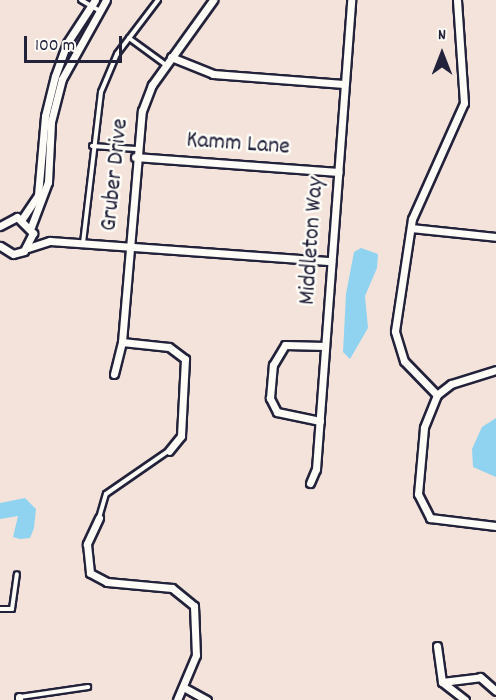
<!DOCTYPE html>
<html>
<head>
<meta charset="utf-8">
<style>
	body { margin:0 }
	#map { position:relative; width:496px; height:700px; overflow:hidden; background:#f4e3da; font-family:Dekko,sans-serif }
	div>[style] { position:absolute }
	.water>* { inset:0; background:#8fd3f1 }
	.roads { filter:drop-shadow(2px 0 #22223b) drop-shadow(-2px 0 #22223b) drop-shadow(0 2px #22223b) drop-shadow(0 -2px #22223b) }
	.service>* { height:4px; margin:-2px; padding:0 2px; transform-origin:2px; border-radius:2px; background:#fdfcf7 }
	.minor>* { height:7px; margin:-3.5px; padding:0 3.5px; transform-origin:3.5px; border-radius:3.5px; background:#fdfcf7 }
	span { translate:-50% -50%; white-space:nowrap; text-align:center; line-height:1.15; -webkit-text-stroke:5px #fdfcf7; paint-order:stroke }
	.street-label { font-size:24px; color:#22223b }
	.north { position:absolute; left:412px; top:24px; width:60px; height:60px; -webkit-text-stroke:4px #fdfcf7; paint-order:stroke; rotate:0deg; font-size:16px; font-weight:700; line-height:24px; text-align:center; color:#22223b }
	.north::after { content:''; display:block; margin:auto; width:21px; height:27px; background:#22223b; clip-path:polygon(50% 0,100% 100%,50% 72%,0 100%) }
	.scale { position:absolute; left:24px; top:36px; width:98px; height:27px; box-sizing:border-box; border:3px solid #22223b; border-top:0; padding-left:8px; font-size:18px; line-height:21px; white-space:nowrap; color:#22223b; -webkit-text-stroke:4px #fdfcf7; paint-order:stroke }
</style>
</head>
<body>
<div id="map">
	<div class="water">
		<div style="clip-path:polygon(361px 248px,378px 254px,377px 268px,365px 296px,368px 328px,350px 359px,343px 352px,346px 294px,354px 252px)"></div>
		<div style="clip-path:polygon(496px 418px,496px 477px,473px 467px,472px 449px,482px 427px)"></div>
		<div style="clip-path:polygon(25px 498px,36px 509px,34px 528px,30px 538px,20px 539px,13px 537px,18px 516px,0 519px,0 503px)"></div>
	</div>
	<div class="roads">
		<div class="service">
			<div style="left:81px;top:0;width:20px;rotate:30deg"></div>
			<div style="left:129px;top:38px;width:46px;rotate:36.1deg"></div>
			<div style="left:92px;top:146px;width:44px;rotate:3.9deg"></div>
			<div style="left:83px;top:243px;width:152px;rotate:-83.2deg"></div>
			<div style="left:101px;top:92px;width:41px;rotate:-67.2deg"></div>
			<div style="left:117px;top:54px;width:68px;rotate:-52.8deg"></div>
			<div style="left:99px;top:518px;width:25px;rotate:-74deg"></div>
			<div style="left:106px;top:494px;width:75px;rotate:-34.7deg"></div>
			<div style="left:0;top:609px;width:12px"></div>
			<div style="left:12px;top:609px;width:35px;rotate:-82deg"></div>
			<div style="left:20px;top:697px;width:69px;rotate:-8.4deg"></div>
		</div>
		<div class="minor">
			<div style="left:171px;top:57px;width:45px;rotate:22deg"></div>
			<div style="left:213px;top:74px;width:131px;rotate:4.4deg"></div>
			<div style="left:135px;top:157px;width:204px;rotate:4.2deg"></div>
			<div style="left:22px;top:219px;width:29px;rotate:-56deg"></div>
			<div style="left:38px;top:195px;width:79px;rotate:-84.9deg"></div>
			<div style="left:45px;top:116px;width:41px;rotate:-76deg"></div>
			<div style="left:55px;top:76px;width:35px;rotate:-70deg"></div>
			<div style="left:67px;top:43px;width:51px;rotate:-56.9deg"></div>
			<div style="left:0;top:226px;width:19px;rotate:-28deg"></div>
			<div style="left:17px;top:217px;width:23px;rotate:45deg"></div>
			<div style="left:33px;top:233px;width:20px;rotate:117deg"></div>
			<div style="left:24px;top:251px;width:11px;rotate:165deg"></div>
			<div style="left:13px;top:254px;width:15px;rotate:-148deg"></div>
			<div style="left:31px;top:227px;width:48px;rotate:-69.3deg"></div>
			<div style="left:48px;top:182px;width:60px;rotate:-87.1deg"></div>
			<div style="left:51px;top:122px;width:44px;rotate:-75.7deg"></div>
			<div style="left:62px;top:79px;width:90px;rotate:-60.9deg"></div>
			<div style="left:411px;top:228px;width:85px;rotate:6deg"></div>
			<div style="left:28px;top:248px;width:23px;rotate:-18deg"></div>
			<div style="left:50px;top:241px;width:282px;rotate:4.1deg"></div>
			<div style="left:122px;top:342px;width:47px;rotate:6.1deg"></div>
			<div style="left:169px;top:347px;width:20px;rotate:37deg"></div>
			<div style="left:185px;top:359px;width:77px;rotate:93deg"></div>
			<div style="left:181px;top:436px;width:19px;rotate:129deg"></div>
			<div style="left:496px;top:370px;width:47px;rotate:162.7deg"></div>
			<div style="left:451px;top:384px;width:18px;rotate:142deg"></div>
			<div style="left:437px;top:395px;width:35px;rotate:112deg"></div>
			<div style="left:424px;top:428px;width:66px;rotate:95.2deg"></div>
			<div style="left:418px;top:494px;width:27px;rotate:63deg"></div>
			<div style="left:430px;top:518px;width:66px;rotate:6.9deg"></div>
			<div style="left:114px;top:374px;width:33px;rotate:-76deg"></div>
			<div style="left:122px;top:342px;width:232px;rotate:-85.1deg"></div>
			<div style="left:142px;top:111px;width:28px;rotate:-69deg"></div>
			<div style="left:152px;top:85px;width:105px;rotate:-54.3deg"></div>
			<div style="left:437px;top:395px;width:47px;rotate:-134.1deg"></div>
			<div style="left:404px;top:361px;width:31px;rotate:-107deg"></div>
			<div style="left:395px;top:331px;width:113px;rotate:-81.4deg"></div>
			<div style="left:412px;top:219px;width:127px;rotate:-65.9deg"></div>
			<div style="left:464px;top:103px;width:103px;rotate:-93.9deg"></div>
			<div style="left:320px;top:421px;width:44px;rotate:-168.2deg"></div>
			<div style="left:277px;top:412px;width:16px;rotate:-117deg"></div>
			<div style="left:270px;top:398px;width:33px;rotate:-85deg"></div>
			<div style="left:273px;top:365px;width:23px;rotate:-59deg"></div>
			<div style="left:285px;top:345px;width:40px;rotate:1.4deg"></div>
			<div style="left:310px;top:483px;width:15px;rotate:-67deg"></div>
			<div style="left:316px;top:469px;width:470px;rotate:-85.7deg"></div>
			<div style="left:99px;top:518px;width:29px;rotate:115deg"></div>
			<div style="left:87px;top:544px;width:29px;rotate:84deg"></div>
			<div style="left:90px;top:573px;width:19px;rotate:28deg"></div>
			<div style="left:107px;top:582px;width:65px;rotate:5.3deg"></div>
			<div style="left:172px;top:588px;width:28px;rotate:39deg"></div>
			<div style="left:194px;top:606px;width:49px;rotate:87.7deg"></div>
			<div style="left:196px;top:655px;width:49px;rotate:112.9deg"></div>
			<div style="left:437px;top:646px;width:36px;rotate:82deg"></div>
			<div style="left:442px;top:682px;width:29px;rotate:38deg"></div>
			<div style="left:442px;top:682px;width:38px;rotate:-7deg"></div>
			<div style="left:480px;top:677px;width:21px;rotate:41deg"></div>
			<div style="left:185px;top:688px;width:25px;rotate:29deg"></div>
			<div style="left:19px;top:697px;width:3px;rotate:90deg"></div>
		</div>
	</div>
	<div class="street-label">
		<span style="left:238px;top:145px;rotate:4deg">Kamm Lane</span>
		<span style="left:116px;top:175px;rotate:-84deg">Gruber Drive</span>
		<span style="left:313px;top:241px;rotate:-86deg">Middleton Way</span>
	</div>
	<div class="north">N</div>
	<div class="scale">100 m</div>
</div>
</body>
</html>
